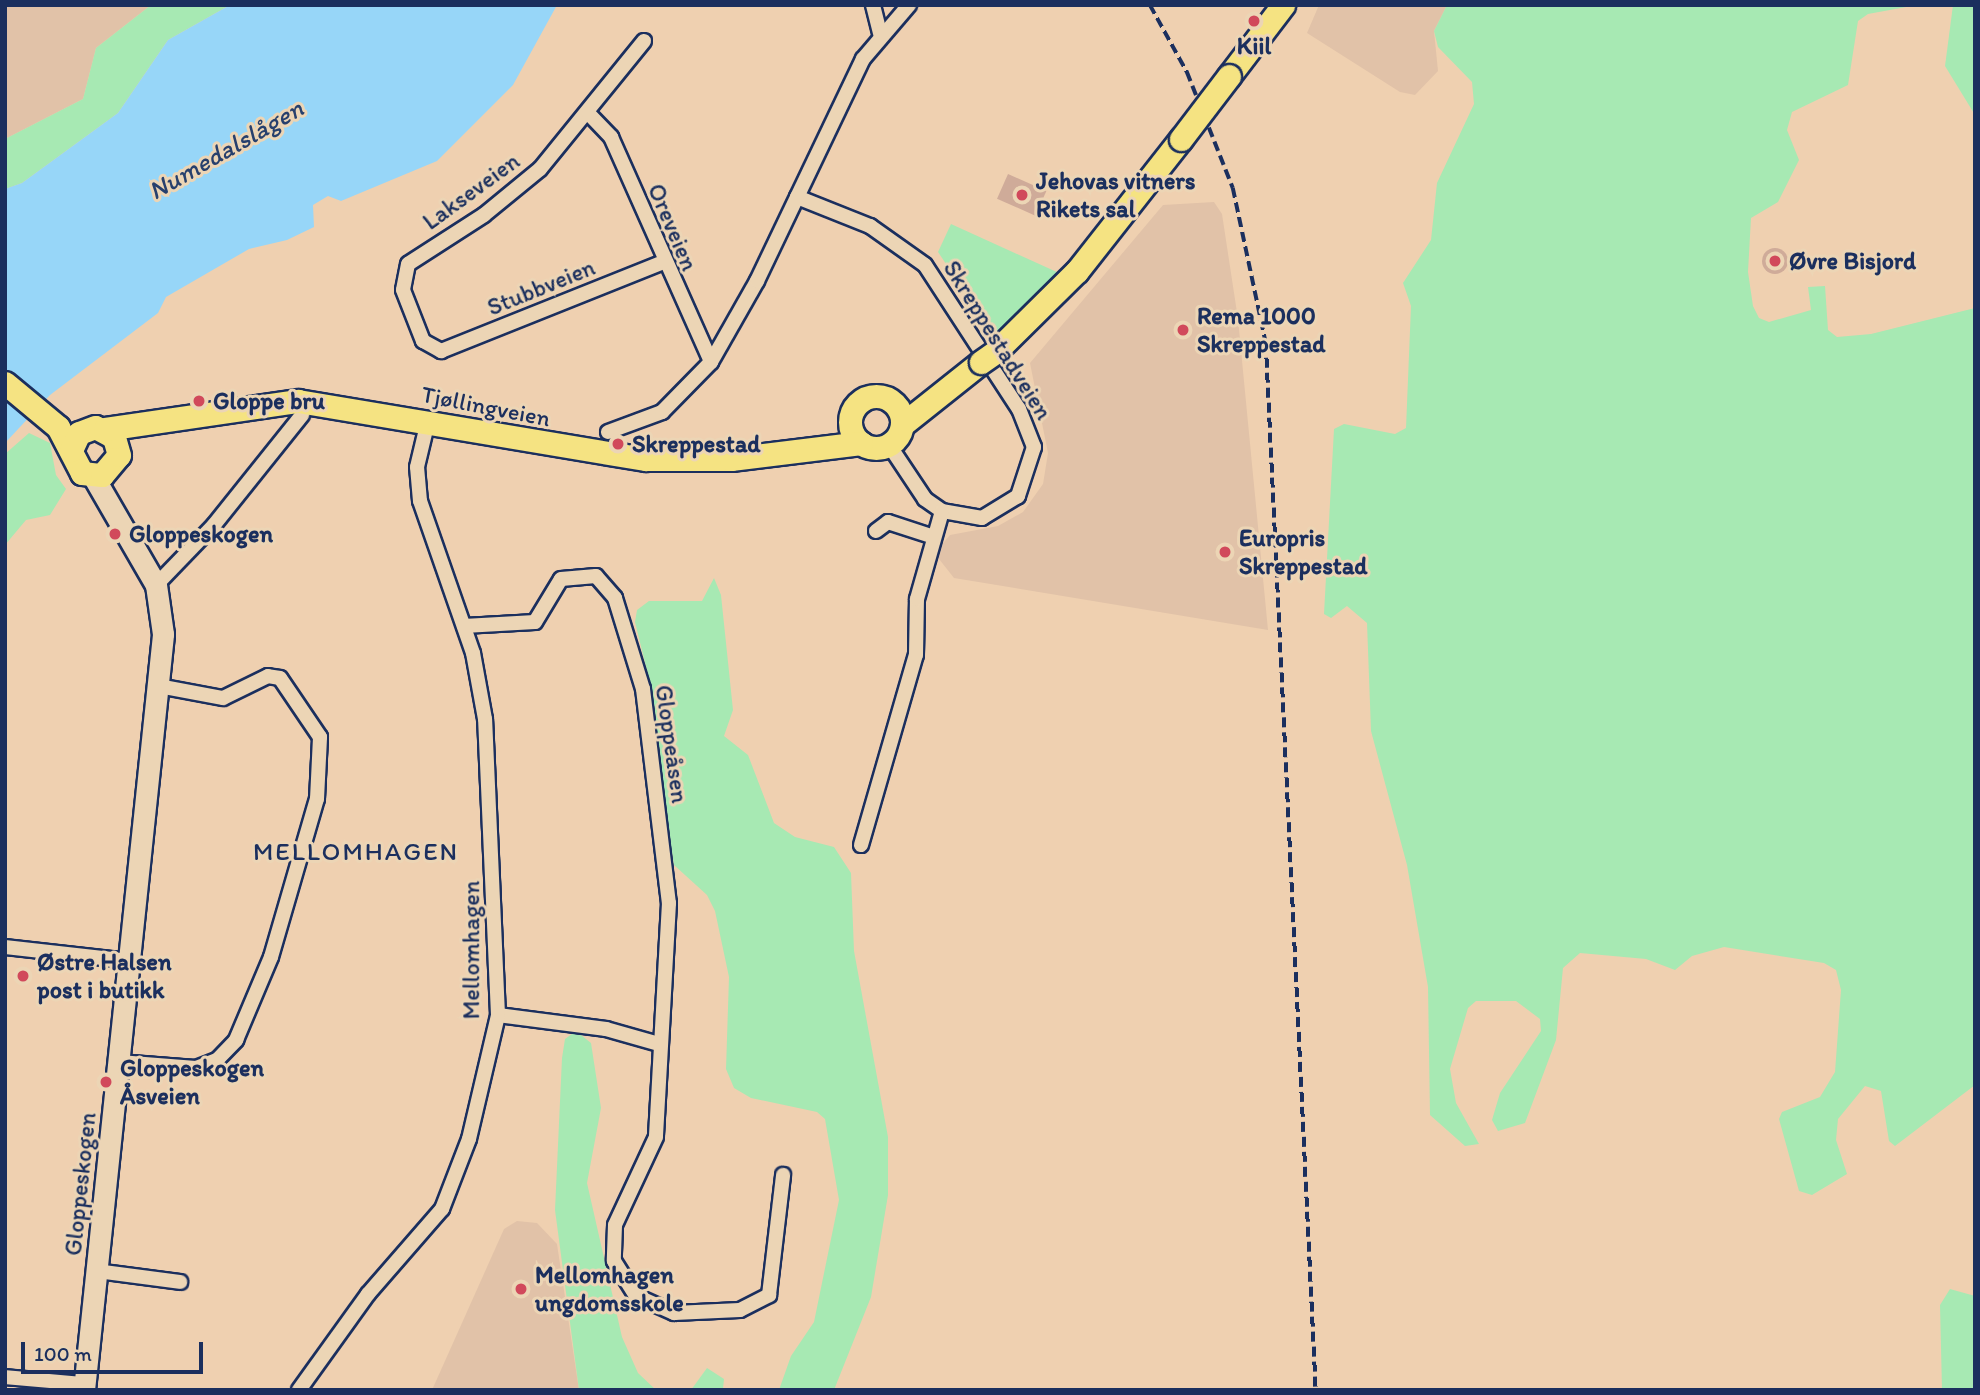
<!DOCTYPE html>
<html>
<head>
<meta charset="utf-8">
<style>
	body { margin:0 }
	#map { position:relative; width:1980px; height:1395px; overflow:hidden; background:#efd0b0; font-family:Itim,sans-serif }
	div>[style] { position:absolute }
	.built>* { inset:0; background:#e1c2a8 }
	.green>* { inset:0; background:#a7e9b3 }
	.water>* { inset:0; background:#97d6f8 }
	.building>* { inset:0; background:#cfab99; transform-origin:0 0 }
	.round { border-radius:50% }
	.roads { filter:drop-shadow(2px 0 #1b2f5e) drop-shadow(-2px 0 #1b2f5e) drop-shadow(0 2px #1b2f5e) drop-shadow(0 -2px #1b2f5e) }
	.minor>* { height:14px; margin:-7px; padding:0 7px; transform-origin:7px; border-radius:7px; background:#ecd5b5 }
	.secondary>* { height:21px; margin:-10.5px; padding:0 10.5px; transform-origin:10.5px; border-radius:10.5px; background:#ecd5b5 }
	.primary>* { height:23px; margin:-11.5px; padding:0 11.5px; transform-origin:11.5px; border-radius:11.5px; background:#f5e382 }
	.primary>.ring { margin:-11.5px; padding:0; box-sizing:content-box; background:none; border:23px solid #f5e382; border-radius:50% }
	.rail>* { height:3.5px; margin-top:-1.75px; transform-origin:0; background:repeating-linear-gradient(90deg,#1b2f5e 0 10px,transparent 0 15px) }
	.bridges { filter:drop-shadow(2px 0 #1b2f5e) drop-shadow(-2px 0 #1b2f5e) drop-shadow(0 2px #1b2f5e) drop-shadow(0 -2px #1b2f5e) }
	.primary-bridge>* { height:23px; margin:-11.5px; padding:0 11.5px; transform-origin:11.5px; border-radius:11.5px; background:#f5e382 }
	.dots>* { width:19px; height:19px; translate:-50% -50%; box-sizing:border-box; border:4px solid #ecd5b5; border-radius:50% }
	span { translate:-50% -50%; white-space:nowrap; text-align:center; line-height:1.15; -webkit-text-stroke:6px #ecd5b5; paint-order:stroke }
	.poi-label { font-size:24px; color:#1b2f5e; font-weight:700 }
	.left { translate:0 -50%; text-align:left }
	.street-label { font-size:24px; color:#1b2f5e }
	.water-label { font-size:26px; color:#27406d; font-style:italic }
	.neighbourhood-label { font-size:26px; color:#1b2f5e; letter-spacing:2px }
	.frame { position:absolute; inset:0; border:7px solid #1b2f5e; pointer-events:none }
	.scale { position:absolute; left:21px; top:1342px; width:182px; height:32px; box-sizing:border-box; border:4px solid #1b2f5e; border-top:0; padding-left:9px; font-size:21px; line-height:24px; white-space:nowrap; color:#1b2f5e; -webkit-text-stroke:5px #ecd5b5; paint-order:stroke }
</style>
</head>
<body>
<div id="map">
	<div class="built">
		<div style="clip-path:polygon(5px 5px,151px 5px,96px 48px,83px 99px,5px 139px)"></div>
		<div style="clip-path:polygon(1319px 5px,1447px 5px,1434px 31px,1438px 71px,1415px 95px,1400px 92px,1307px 33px)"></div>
		<div style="clip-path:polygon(1214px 202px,1222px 214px,1238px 319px,1268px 630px,954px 578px,939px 559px,938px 549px,950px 535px,998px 526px,1023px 512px,1043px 484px,1048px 453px,1030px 363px,1163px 205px)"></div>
		<div style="clip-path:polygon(517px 1221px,537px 1223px,557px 1244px,579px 1390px,432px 1390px,504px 1229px)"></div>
	</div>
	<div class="green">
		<div style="clip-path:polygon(151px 5px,230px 5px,168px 40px,118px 113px,22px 183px,5px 189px,5px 139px,83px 99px,96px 48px)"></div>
		<div style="clip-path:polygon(1447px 5px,1917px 5px,1868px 14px,1858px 21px,1848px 85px,1792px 112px,1787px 130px,1799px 160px,1778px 202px,1751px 218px,1748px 272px,1753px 306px,1759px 318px,1769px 322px,1811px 310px,1808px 287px,1825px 286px,1828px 330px,1837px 337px,1871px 334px,1975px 308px,1975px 1085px,1895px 1146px,1889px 1141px,1881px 1091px,1865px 1086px,1838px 1119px,1836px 1140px,1847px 1174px,1812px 1195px,1799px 1191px,1779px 1119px,1782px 1112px,1820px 1097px,1835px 1072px,1841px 990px,1836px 970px,1824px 963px,1724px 947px,1692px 956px,1675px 970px,1646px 959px,1580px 953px,1563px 968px,1556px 1040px,1525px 1123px,1498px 1131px,1492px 1120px,1500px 1093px,1541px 1031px,1540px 1019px,1516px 1001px,1476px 1001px,1468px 1008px,1450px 1069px,1456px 1103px,1479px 1144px,1465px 1146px,1430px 1115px,1428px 987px,1407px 865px,1371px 731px,1367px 623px,1347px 606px,1331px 618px,1324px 614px,1334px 429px,1344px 424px,1395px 434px,1406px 428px,1411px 306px,1403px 283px,1431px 240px,1437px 183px,1474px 104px,1472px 82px,1438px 47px,1434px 31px)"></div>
		<div style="clip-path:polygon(1953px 5px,1975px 5px,1975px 115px,1945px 66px)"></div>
		<div style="clip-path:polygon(951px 224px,1059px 273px,994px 335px,938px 252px)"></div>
		<div style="clip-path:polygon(29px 433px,50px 443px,56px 475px,66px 489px,50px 515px,26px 520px,5px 545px,5px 454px)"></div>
		<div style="clip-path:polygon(714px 578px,721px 595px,733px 710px,724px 736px,748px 755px,774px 823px,795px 837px,834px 847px,851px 873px,854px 951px,888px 1137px,888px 1195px,871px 1297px,834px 1390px,779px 1390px,791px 1356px,814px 1322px,839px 1200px,825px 1119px,817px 1112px,751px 1098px,734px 1088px,726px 1069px,729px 977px,715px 911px,707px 895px,674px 865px,656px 755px,651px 687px,635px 622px,637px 610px,649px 601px,702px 601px)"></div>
		<div style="clip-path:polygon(576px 1031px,591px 1043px,601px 1108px,587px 1183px,622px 1337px,638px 1373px,656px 1390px,579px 1390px,555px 1210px,562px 1058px,565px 1039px)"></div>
		<div style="clip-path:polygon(1950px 1289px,1975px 1296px,1975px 1390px,1942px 1390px,1940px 1305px)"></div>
		<div style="clip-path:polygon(707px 1368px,724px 1379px,723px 1389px,691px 1390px)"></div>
	</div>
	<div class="water">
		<div style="clip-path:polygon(230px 5px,557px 5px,513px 85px,437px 161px,341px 201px,328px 196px,313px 205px,314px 227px,287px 240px,249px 249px,166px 297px,158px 313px,50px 395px,5px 443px,5px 189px,22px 183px,118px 113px,168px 40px)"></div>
	</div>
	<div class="building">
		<div style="left:1008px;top:174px;width:42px;height:27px;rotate:24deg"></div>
		<div class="round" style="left:1762px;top:248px;width:26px;height:26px"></div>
	</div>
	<div class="roads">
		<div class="minor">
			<div style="left:873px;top:5px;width:29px;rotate:76deg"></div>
			<div style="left:644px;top:41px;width:165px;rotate:129.1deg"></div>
			<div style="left:540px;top:169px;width:72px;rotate:140.6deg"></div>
			<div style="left:484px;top:215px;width:90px;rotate:147.2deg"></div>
			<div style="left:408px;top:264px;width:26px;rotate:101deg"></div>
			<div style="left:403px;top:290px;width:55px;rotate:68.6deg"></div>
			<div style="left:423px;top:341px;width:21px;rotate:29deg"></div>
			<div style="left:441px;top:351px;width:239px;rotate:-21.8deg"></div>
			<div style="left:589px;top:114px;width:32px;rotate:46deg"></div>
			<div style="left:611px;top:137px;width:246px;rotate:66deg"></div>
			<div style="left:797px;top:197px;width:79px;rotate:21.7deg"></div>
			<div style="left:870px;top:226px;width:67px;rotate:35.3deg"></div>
			<div style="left:925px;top:265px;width:172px;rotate:56.9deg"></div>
			<div style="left:1019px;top:409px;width:41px;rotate:68.5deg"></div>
			<div style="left:1034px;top:447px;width:52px;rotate:108.1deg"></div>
			<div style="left:1018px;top:496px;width:42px;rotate:148.6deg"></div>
			<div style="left:982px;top:518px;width:41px;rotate:-170.1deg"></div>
			<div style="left:942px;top:511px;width:21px;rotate:-145deg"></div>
			<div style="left:925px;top:499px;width:65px;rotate:-123.7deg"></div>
			<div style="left:608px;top:432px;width:58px;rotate:-20.3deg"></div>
			<div style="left:662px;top:412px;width:70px;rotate:-45.6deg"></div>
			<div style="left:711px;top:362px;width:93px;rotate:-60.4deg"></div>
			<div style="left:757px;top:281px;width:246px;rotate:-64.5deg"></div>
			<div style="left:863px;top:59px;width:71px;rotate:-49.6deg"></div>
			<div style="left:876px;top:531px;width:15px;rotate:-37deg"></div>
			<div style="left:888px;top:522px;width:48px;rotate:18.1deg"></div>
			<div style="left:156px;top:585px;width:83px;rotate:-46deg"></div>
			<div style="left:214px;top:525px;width:141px;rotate:-51.3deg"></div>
			<div style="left:464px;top:626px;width:71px;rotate:-3.2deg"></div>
			<div style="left:535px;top:622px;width:50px;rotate:-58.8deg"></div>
			<div style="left:561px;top:579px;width:35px;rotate:-5deg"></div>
			<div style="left:596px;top:576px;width:29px;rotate:49deg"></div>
			<div style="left:615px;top:598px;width:95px;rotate:72.9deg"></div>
			<div style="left:643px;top:689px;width:216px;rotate:83.1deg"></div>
			<div style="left:669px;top:903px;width:234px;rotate:93.2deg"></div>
			<div style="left:656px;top:1137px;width:97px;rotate:115deg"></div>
			<div style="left:615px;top:1225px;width:36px;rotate:92deg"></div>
			<div style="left:614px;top:1261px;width:41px;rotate:57.8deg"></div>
			<div style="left:636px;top:1296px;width:42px;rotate:24.1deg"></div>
			<div style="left:674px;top:1313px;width:66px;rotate:-2.6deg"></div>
			<div style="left:740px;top:1310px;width:33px;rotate:-27deg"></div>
			<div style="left:769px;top:1295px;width:121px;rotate:-83.3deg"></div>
			<div style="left:861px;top:845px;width:198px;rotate:-73.9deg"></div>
			<div style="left:916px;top:655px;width:56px;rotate:-89deg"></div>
			<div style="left:917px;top:599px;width:91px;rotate:-74.1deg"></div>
			<div style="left:5px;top:947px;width:125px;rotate:6.4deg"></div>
			<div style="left:498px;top:1015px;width:109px;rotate:7.4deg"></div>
			<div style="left:606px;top:1029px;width:55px;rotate:15.8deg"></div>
			<div style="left:119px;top:1062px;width:77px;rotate:4.5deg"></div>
			<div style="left:196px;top:1068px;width:22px;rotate:-21deg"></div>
			<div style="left:217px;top:1060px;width:28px;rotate:-46deg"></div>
			<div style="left:236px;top:1040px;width:90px;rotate:-67.1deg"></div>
			<div style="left:271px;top:957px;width:165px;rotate:-73.8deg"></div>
			<div style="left:317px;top:799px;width:62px;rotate:-87.2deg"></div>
			<div style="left:320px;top:737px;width:71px;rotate:-124.1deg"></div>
			<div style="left:280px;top:678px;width:12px;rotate:-171deg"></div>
			<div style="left:268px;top:676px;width:50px;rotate:153.9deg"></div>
			<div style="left:223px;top:698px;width:66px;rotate:-169.5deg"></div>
			<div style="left:97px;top:1271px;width:84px;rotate:7.5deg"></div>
			<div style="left:5px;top:1377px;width:79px;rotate:5.1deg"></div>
			<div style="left:299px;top:1390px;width:118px;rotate:-54.3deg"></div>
			<div style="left:368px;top:1294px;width:113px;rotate:-49deg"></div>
			<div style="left:442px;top:1209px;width:75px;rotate:-68.9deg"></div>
			<div style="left:469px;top:1139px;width:127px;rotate:-76.8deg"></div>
			<div style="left:498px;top:1015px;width:296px;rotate:-92.5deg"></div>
			<div style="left:485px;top:719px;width:67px;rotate:-100.3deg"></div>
			<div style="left:473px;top:653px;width:161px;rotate:-109.2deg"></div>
			<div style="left:420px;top:501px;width:34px;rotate:-95deg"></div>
			<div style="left:417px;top:467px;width:47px;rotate:-76.6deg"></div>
		</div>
		<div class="secondary">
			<div style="left:84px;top:1390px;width:760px;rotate:-84.03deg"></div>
			<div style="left:163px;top:634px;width:49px;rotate:-98.1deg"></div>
			<div style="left:156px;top:585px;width:126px;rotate:-120deg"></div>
		</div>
		<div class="primary">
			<div style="left:1229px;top:76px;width:89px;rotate:-52.7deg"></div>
			<div style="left:994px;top:353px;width:117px;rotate:-44.7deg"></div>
			<div style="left:1077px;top:271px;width:168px;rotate:-51.8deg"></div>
			<div style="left:5px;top:383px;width:69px;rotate:39.7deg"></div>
			<div style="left:58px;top:427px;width:52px;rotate:62.4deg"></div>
			<div style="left:82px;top:473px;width:20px;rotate:6deg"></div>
			<div style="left:102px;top:475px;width:26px;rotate:-50deg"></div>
			<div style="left:119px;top:455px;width:19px;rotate:-106deg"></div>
			<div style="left:114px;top:437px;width:21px;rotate:-152deg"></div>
			<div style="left:95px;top:427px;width:17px;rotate:159deg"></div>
			<div style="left:79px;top:433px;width:19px;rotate:115deg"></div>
			<div class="ring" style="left:850px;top:396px;width:29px;height:29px"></div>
			<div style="left:903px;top:424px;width:100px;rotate:-38.5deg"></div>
			<div style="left:105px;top:429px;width:195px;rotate:-8.3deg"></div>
			<div style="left:298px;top:401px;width:353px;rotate:9.5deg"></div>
			<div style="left:646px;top:459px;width:85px"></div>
			<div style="left:731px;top:459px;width:131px;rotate:-7deg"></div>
		</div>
	</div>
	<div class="rail">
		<div style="left:1150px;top:5px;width:77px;rotate:61.1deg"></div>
		<div style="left:1187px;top:72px;width:125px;rotate:68.4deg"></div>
		<div style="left:1233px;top:188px;width:158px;rotate:78deg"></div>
		<div style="left:1266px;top:343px;width:1048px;rotate:87.27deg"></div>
	</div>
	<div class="bridges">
		<div class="primary-bridge">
			<div style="left:1181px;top:139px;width:79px;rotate:-52.7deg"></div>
			<div style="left:981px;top:362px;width:16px;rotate:-35deg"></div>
		</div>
	</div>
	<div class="dots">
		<div style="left:1254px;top:21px;background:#d1495b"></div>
		<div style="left:1022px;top:195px;background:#d1495b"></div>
		<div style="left:1775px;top:261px;background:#d1495b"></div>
		<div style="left:1183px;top:330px;background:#d1495b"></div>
		<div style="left:199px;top:401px;background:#d1495b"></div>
		<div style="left:618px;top:444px;background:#d1495b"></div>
		<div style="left:115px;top:534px;background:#d1495b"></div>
		<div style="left:1225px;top:552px;background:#d1495b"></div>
		<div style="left:23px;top:976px;background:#d1495b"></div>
		<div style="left:106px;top:1082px;background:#d1495b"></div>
		<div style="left:521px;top:1289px;background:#d1495b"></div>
	</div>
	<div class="poi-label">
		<span style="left:1254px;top:46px">Kiil</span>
		<span class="left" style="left:1036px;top:195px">Jehovas vitners<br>Rikets sal</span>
		<span class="left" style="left:1789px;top:261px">Øvre Bisjord</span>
		<span class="left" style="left:1197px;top:330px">Rema 1000<br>Skreppestad</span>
		<span class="left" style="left:213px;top:401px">Gloppe bru</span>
		<span class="left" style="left:632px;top:444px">Skreppestad</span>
		<span class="left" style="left:129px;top:534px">Gloppeskogen</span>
		<span class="left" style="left:1239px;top:552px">Europris<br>Skreppestad</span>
		<span class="left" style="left:37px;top:976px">Østre Halsen<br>post i butikk</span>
		<span class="left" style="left:120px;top:1082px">Gloppeskogen<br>Åsveien</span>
		<span class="left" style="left:535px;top:1289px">Mellomhagen<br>ungdomsskole</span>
	</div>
	<div class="street-label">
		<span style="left:471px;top:191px;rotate:-36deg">Lakseveien</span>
		<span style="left:673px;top:227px;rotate:67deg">Oreveien</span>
		<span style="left:541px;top:287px;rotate:-22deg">Stubbveien</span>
		<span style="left:998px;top:340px;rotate:58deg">Skreppestadveien</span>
		<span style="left:486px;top:406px;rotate:11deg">Tjøllingveien</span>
		<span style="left:672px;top:744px;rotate:82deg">Gloppeåsen</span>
		<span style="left:471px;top:950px;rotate:-90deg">Mellomhagen</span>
		<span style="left:80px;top:1184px;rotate:-84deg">Gloppeskogen</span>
	</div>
	<div class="water-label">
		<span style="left:226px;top:150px;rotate:-30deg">Numedalslågen</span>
	</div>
	<div class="neighbourhood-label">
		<span style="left:356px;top:852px">MELLOMHAGEN</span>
	</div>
	<div class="frame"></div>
	<div class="scale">100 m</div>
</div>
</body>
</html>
